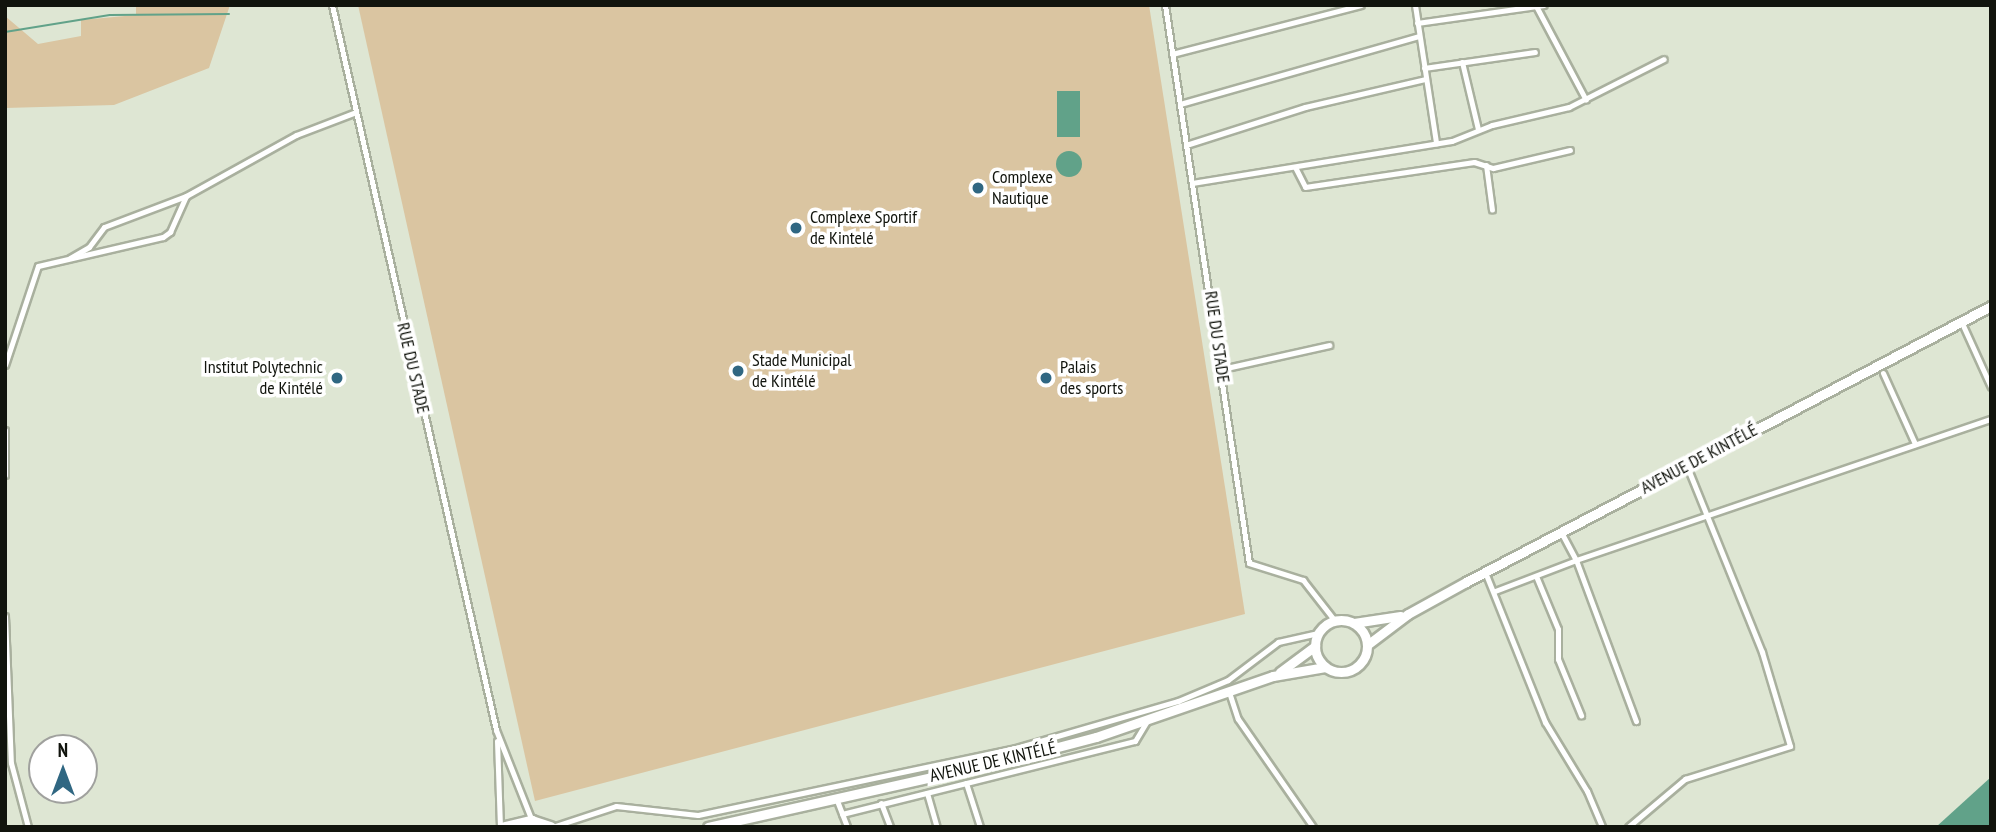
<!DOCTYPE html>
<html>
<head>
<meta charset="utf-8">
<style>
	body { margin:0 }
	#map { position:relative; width:1996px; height:832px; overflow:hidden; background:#dee6d3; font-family:"PT Sans Narrow",sans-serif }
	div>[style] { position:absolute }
	.green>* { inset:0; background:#dac5a1 }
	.water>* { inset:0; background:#61a289; transform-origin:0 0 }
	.round { border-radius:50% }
	.stream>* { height:2px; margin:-1px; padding:0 1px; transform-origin:1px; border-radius:1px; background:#61a289 }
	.roads { filter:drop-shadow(2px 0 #a9b09e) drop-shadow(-2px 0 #a9b09e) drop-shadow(0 2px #a9b09e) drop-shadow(0 -2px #a9b09e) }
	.minor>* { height:5px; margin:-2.5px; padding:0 2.5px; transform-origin:2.5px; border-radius:2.5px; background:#fff }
	.primary>* { height:9px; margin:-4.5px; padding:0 4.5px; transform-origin:4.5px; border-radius:4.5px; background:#fff }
	.primary>.ring { margin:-4.5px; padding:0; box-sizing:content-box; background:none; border:9px solid #fff; border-radius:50% }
	.trunk>* { height:10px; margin:-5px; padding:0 5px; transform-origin:5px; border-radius:5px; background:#fff }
	.dots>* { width:19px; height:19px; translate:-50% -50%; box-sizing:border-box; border:4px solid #fff; border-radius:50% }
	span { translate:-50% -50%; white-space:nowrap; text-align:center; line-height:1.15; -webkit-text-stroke:7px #fff; paint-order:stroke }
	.poi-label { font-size:18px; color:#11140d }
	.left { translate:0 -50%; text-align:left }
	.right { translate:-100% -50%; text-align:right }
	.street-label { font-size:18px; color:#11140d }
	.frame { position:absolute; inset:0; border:7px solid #11140d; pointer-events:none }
	.north { position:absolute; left:28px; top:734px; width:70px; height:70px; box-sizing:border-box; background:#fff; border:2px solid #a0a19e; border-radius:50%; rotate:0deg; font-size:19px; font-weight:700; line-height:28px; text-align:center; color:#11140d }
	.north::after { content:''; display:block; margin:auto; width:24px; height:32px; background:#306782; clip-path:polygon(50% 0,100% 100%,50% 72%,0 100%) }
</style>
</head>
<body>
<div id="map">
	<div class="green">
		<div style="clip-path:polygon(136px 5px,230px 5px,209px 68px,114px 105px,5px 108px,5px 16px,38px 44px,81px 36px,81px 20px,136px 15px)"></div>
		<div style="clip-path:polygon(358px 5px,1149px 5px,1245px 614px,535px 801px)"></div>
	</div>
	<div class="water">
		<div style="left:1057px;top:91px;width:23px;height:46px"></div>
		<div class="round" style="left:1056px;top:151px;width:26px;height:26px"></div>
		<div style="clip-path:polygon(1991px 777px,1991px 827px,1936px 827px)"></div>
	</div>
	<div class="stream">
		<div style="left:5px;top:32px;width:106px;rotate:-9.2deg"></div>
		<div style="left:110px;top:15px;width:119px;rotate:-0.5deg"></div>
	</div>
	<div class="roads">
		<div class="minor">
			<div style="left:332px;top:5px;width:743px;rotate:77.25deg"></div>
			<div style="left:496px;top:730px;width:98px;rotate:68.4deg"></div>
			<div style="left:1165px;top:5px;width:564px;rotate:81.44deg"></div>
			<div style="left:1249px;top:563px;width:57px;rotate:17.5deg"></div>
			<div style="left:1303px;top:580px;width:52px;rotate:52deg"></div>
			<div style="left:1415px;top:5px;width:140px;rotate:81.3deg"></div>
			<div style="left:1536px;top:6px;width:106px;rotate:62deg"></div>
			<div style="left:1417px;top:23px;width:128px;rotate:-8.1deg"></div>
			<div style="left:1172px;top:54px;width:195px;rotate:-14.5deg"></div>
			<div style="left:1462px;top:62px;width:69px;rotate:76.6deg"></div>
			<div style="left:1424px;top:68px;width:112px;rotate:-8.2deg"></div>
			<div style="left:1180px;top:104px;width:248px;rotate:-15.9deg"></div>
			<div style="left:1186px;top:145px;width:125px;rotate:-17.7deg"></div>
			<div style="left:1305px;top:107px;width:123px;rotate:-13.1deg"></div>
			<div style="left:1486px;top:165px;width:45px;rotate:82.4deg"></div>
			<div style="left:1295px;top:167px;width:22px;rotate:63deg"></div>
			<div style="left:1305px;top:187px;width:171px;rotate:-8.4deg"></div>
			<div style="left:1474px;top:162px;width:20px;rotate:18deg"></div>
			<div style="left:1493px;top:168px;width:79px;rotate:-13.2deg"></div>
			<div style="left:1192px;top:183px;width:263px;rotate:-9.2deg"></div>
			<div style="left:1452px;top:141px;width:43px;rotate:-21.8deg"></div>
			<div style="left:1492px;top:125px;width:79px;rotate:-13.2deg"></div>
			<div style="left:1569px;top:107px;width:106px;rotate:-26.8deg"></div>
			<div style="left:70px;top:258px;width:22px;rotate:-30deg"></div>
			<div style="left:89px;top:247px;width:25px;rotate:-53deg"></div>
			<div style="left:104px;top:227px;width:88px;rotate:-20.7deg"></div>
			<div style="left:186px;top:196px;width:126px;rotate:-29deg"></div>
			<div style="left:296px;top:135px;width:64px;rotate:-21deg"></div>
			<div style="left:1961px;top:321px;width:72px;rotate:65.6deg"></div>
			<div style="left:5px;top:365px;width:104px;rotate:-71.6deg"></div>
			<div style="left:38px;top:266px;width:128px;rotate:-13.1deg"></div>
			<div style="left:163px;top:237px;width:9px;rotate:-36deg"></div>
			<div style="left:170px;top:232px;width:39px;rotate:-66deg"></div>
			<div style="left:1222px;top:369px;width:110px;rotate:-12.6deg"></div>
			<div style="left:1883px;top:373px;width:78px;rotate:65.7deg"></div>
			<div style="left:5px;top:430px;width:45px;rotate:90deg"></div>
			<div style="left:1561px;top:532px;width:32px;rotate:62deg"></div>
			<div style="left:1576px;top:560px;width:438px;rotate:-18.8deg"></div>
			<div style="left:1485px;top:572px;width:162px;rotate:68.2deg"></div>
			<div style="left:1545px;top:722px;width:81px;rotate:58.7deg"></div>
			<div style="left:1587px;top:791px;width:39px;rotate:67deg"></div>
			<div style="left:1536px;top:576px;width:57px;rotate:67.5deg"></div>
			<div style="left:1558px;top:629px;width:30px;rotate:90deg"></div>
			<div style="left:1558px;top:659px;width:61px;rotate:67.7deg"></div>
			<div style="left:1495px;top:591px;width:87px;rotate:-20.9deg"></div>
			<div style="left:1576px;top:560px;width:172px;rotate:69.6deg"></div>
			<div style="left:5px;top:616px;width:147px;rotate:87.7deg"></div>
			<div style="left:11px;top:763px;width:66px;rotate:75.1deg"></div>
			<div style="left:1229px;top:692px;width:28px;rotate:72deg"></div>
			<div style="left:1238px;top:719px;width:131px;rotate:55.2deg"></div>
			<div style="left:497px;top:741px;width:86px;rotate:88deg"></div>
			<div style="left:966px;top:783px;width:46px;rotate:72.3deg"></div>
			<div style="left:927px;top:793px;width:35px;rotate:74deg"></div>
			<div style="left:836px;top:798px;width:31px;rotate:69deg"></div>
			<div style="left:881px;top:803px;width:26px;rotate:69deg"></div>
			<div style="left:842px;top:814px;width:302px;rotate:-14deg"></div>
			<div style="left:1135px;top:741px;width:26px;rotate:-59deg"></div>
			<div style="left:552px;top:827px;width:67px;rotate:-18.2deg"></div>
			<div style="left:616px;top:806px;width:82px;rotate:6.3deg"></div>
			<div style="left:698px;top:815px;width:325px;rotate:-11.9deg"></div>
			<div style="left:1016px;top:748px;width:169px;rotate:-16.2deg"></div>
			<div style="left:1178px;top:701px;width:54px;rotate:-22.8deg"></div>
			<div style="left:1228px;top:680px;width:63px;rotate:-37.2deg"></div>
			<div style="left:1278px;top:642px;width:41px;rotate:-12.7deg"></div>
			<div style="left:1628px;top:827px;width:75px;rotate:-40.1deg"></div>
			<div style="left:1685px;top:779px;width:110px;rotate:-17.4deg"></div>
			<div style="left:1790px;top:746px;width:98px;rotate:-106.6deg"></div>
			<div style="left:1762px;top:652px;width:201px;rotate:-112deg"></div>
		</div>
		<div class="primary">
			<div class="ring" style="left:1315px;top:620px;width:43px;height:43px"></div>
			<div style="left:1354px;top:623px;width:47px;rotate:-8.7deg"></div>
			<div style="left:1367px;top:645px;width:51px;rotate:-37.1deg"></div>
			<div style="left:1408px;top:614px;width:66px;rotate:-28.9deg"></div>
			<div style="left:1466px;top:582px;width:593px;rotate:-27.73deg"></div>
			<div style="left:1280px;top:672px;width:44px;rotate:-36.6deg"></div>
			<div style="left:708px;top:827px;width:316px;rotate:-12.6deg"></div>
			<div style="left:1016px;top:758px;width:83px;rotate:-14.7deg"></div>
			<div style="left:1096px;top:737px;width:187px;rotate:-19deg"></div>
			<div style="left:1273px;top:676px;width:53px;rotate:-9.8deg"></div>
		</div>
		<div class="trunk">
			<div style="left:505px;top:827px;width:28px;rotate:-13deg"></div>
			<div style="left:532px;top:821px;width:20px;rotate:18deg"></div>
		</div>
	</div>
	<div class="dots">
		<div style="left:978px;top:188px;background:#306782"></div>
		<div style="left:796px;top:228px;background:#306782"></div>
		<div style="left:738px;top:371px;background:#306782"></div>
		<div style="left:337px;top:378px;background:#306782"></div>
		<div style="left:1046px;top:378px;background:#306782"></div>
	</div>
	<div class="poi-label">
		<span class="left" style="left:992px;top:188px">Complexe<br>Nautique</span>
		<span class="left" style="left:810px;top:228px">Complexe Sportif<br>de Kintelé</span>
		<span class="left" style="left:752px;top:371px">Stade Municipal<br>de Kintélé</span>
		<span class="right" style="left:323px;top:378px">Institut Polytechnic<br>de Kintélé</span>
		<span class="left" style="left:1060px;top:378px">Palais<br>des sports</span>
	</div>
	<div class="street-label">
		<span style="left:1217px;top:337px;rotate:82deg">RUE DU STADE</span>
		<span style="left:413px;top:368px;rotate:77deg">RUE DU STADE</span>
		<span style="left:1699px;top:459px;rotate:-28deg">AVENUE DE KINTÉLÉ</span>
		<span style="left:993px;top:762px;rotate:-13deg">AVENUE DE KINTÉLÉ</span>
	</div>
	<div class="frame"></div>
	<div class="north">N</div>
</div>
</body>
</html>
